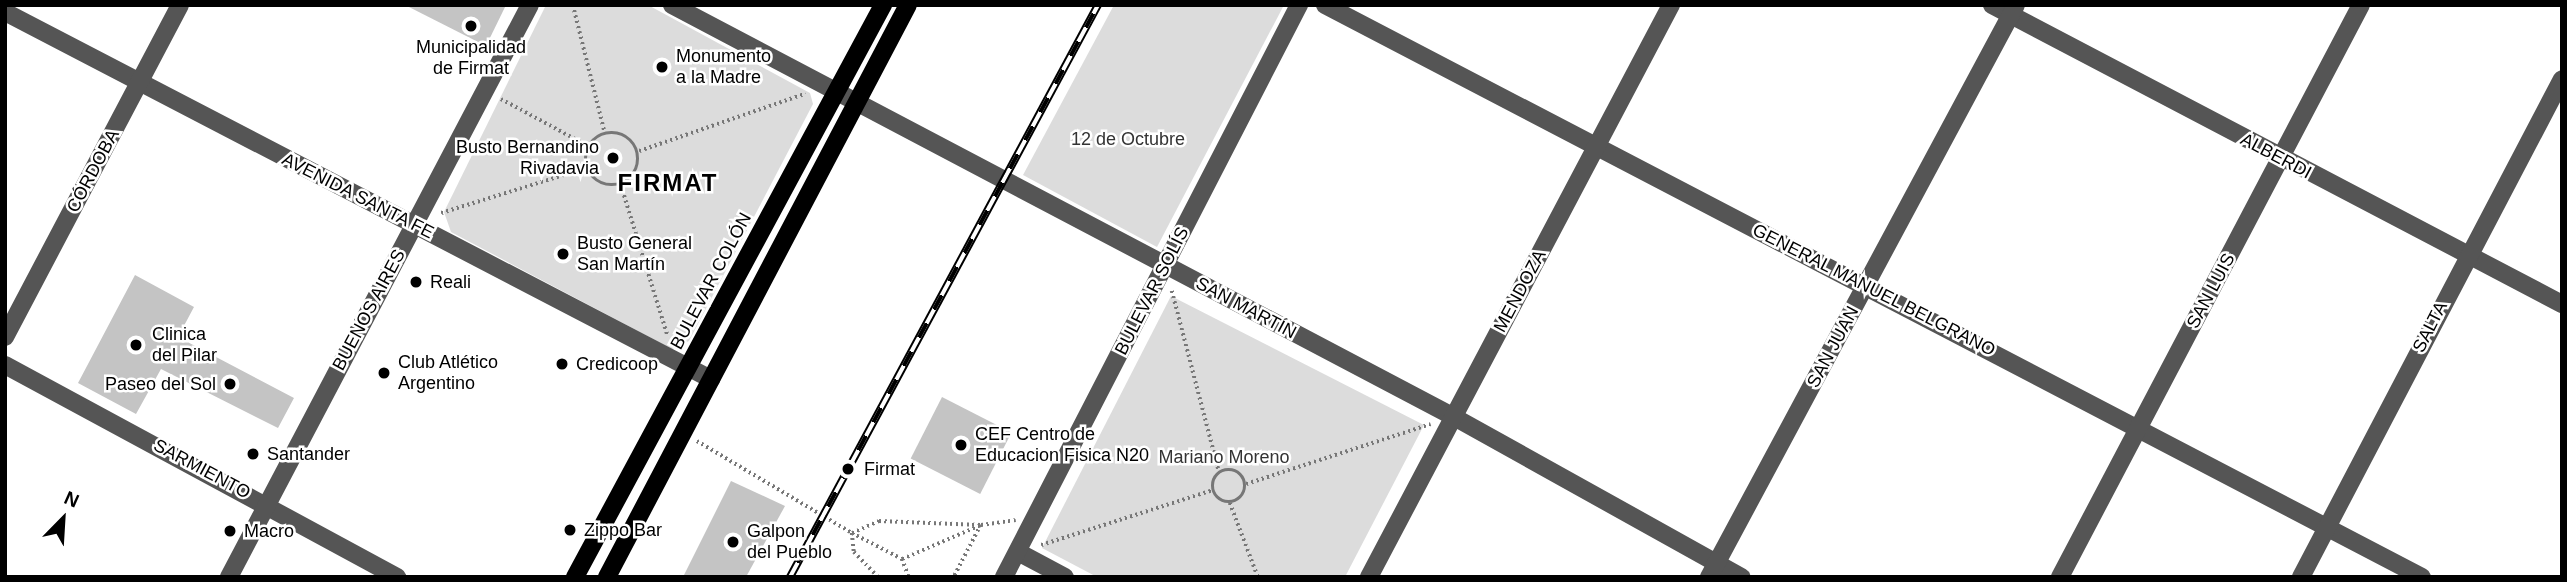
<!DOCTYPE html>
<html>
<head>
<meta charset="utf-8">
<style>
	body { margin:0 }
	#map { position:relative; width:2567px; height:582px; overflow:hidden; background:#fff; font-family:Arial,sans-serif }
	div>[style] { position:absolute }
	.green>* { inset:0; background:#dcdcdc }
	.building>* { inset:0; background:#c4c4c4; transform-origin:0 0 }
	.path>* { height:3.5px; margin-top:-1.75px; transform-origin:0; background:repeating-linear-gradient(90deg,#777 0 2px,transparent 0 5.5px) }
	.path>.ring { margin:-1.75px; padding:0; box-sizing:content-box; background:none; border:3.5px solid #777; border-radius:50% }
	.minor>* { height:18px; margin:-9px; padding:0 9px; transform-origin:9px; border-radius:9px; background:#555 }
	.major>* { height:18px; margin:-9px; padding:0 9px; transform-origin:9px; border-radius:9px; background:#000 }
	.rail>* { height:8px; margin-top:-4px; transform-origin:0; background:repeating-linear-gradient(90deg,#fff 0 16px,#000 0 32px); box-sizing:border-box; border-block:2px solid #000 }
	.dots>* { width:19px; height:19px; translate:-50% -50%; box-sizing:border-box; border:4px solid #fff; border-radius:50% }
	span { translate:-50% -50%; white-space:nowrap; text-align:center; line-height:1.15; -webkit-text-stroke:5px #fff; paint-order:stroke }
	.poi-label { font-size:18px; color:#000 }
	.left { translate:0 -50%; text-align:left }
	.right { translate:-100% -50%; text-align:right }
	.park-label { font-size:18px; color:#333 }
	.street-label { font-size:18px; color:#000 }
	.district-label { font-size:24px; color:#000; font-weight:700; letter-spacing:2px }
	.frame { position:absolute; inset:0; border:7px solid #000; pointer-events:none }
	.north { position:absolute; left:28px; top:484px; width:70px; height:70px; -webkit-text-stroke:5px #fff; paint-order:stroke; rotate:24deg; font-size:19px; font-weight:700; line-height:28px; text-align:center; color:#000 }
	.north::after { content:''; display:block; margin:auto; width:24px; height:32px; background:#000; clip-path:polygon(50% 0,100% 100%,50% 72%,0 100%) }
</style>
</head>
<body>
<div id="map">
	<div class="green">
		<div style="clip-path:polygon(546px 5px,648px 5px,810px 93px,813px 104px,689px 341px,672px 349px,451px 232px,444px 212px)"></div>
		<div style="clip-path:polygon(1114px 5px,1284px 5px,1157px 247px,1023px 175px)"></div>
		<div style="clip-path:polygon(1171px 296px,1424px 425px,1345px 577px,1097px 577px,1042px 548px)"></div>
	</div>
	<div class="building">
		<div style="clip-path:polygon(405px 5px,506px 5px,486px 46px)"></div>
		<div style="clip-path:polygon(135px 275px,194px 307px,178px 337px,294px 398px,278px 428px,161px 369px,136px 414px,78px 383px)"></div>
		<div style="left:942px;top:397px;width:78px;height:69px;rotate:27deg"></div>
		<div style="clip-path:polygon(731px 481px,785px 506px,746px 577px,683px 577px)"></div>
	</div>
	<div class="path">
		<div style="left:573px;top:5px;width:132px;rotate:76deg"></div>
		<div style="left:501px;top:99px;width:99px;rotate:28.4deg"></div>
		<div class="ring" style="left:586px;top:133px;width:48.5px;height:48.5px"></div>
		<div style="left:639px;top:151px;width:176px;rotate:-19deg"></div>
		<div style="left:621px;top:185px;width:159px;rotate:72.8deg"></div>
		<div style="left:441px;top:213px;width:152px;rotate:-17.2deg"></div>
		<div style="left:1172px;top:291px;width:187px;rotate:75.4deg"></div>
		<div style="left:697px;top:441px;width:180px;rotate:30.7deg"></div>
		<div style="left:852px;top:533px;width:19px;rotate:84deg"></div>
		<div style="left:854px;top:552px;width:35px;rotate:46deg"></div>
		<div class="ring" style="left:1213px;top:470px;width:28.5px;height:28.5px"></div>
		<div style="left:1246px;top:484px;width:194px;rotate:-18deg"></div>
		<div style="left:1230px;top:503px;width:79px;rotate:69.3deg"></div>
		<div style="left:852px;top:533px;width:30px;rotate:-24deg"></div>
		<div style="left:879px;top:521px;width:102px;rotate:2.2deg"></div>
		<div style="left:981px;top:525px;width:35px;rotate:-8deg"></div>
		<div style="left:852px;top:533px;width:56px;rotate:27.5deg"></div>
		<div style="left:902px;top:559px;width:19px;rotate:69deg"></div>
		<div style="left:1041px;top:545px;width:181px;rotate:-17.7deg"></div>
		<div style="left:902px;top:559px;width:86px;rotate:-23.3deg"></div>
		<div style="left:981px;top:525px;width:59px;rotate:117.4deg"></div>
	</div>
	<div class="minor">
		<div style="left:672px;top:5px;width:884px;rotate:27.78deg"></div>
		<div style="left:1454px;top:417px;width:329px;rotate:29.1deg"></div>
		<div style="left:1325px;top:5px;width:1237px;rotate:27.54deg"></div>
		<div style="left:1992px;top:5px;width:644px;rotate:27.68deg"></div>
		<div style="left:5px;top:12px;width:796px;rotate:27.47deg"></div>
		<div style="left:5px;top:337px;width:375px;rotate:-62.2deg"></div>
		<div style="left:5px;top:365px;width:446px;rotate:28.4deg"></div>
		<div style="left:1018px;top:552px;width:53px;rotate:28deg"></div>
		<div style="left:229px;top:577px;width:646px;rotate:-62.25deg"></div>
		<div style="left:1004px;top:577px;width:644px;rotate:-62.72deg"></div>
		<div style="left:1369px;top:577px;width:647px;rotate:-62.17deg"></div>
		<div style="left:1709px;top:577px;width:649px;rotate:-61.78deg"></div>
		<div style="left:2060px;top:577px;width:646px;rotate:-62.25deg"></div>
		<div style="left:2301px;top:577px;width:562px;rotate:-62.34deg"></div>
	</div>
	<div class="major">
		<div style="left:575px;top:577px;width:650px;rotate:-61.7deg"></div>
		<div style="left:607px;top:577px;width:646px;rotate:-62.25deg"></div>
	</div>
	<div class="rail">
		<div style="left:790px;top:577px;width:650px;rotate:-61.7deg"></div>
	</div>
	<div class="dots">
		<div style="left:471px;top:26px;background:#000"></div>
		<div style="left:662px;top:67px;background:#000"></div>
		<div style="left:613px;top:158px;background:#000"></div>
		<div style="left:563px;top:254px;background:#000"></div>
		<div style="left:416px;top:282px;background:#000"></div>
		<div style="left:136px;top:345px;background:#000"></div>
		<div style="left:562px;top:364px;background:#000"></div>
		<div style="left:384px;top:373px;background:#000"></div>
		<div style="left:230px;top:384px;background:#000"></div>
		<div style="left:961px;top:445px;background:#000"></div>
		<div style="left:253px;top:454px;background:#000"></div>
		<div style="left:848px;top:469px;background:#000"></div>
		<div style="left:570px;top:530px;background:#000"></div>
		<div style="left:230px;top:531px;background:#000"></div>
		<div style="left:733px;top:542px;background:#000"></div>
	</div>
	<div class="poi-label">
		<span style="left:471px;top:58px">Municipalidad<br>de Firmat</span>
		<span class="left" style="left:676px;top:67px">Monumento<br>a la Madre</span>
		<span class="right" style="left:599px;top:158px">Busto Bernandino<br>Rivadavia</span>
		<span class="left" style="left:577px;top:254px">Busto General<br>San Martín</span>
		<span class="left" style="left:430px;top:282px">Reali</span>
		<span class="left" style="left:152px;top:345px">Clinica<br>del Pilar</span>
		<span class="left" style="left:398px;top:373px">Club Atlético<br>Argentino</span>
		<span class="left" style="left:576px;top:364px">Credicoop</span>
		<span class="right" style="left:216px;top:384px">Paseo del Sol</span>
		<span class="left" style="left:975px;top:445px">CEF Centro de<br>Educacion Fisica N20</span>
		<span class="left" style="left:267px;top:454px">Santander</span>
		<span class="left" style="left:864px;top:469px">Firmat</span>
		<span class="left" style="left:584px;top:530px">Zippo Bar</span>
		<span class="left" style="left:244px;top:531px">Macro</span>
		<span class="left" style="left:747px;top:542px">Galpon<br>del Pueblo</span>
	</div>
	<div class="park-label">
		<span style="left:1128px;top:139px">12 de Octubre</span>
		<span style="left:1224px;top:457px">Mariano Moreno</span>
	</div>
	<div class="street-label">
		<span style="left:2276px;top:156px;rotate:28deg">ALBERDI</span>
		<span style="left:93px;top:171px;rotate:-62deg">CÓRDOBA</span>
		<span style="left:358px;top:196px;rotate:27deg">AVENIDA SANTA FE</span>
		<span style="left:711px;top:281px;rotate:-62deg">BULEVAR COLÓN</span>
		<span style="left:1874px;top:290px;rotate:27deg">GENERAL MANUEL BELGRANO</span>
		<span style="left:1152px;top:291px;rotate:-63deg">BULEVAR SOLÍS</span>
		<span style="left:1520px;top:291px;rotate:-62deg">MENDOZA</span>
		<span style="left:2211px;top:291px;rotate:-62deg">SAN LUIS</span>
		<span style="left:1246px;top:308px;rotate:28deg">SAN MARTÍN</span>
		<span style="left:369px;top:310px;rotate:-62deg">BUENOS AIRES</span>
		<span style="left:2430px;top:327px;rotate:-63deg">SALTA</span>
		<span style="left:1833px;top:347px;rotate:-62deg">SAN JUAN</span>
		<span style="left:202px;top:469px;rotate:28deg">SARMIENTO</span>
	</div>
	<div class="district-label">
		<span style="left:668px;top:183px">FIRMAT</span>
	</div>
	<div class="frame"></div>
	<div class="north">N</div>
</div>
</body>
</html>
